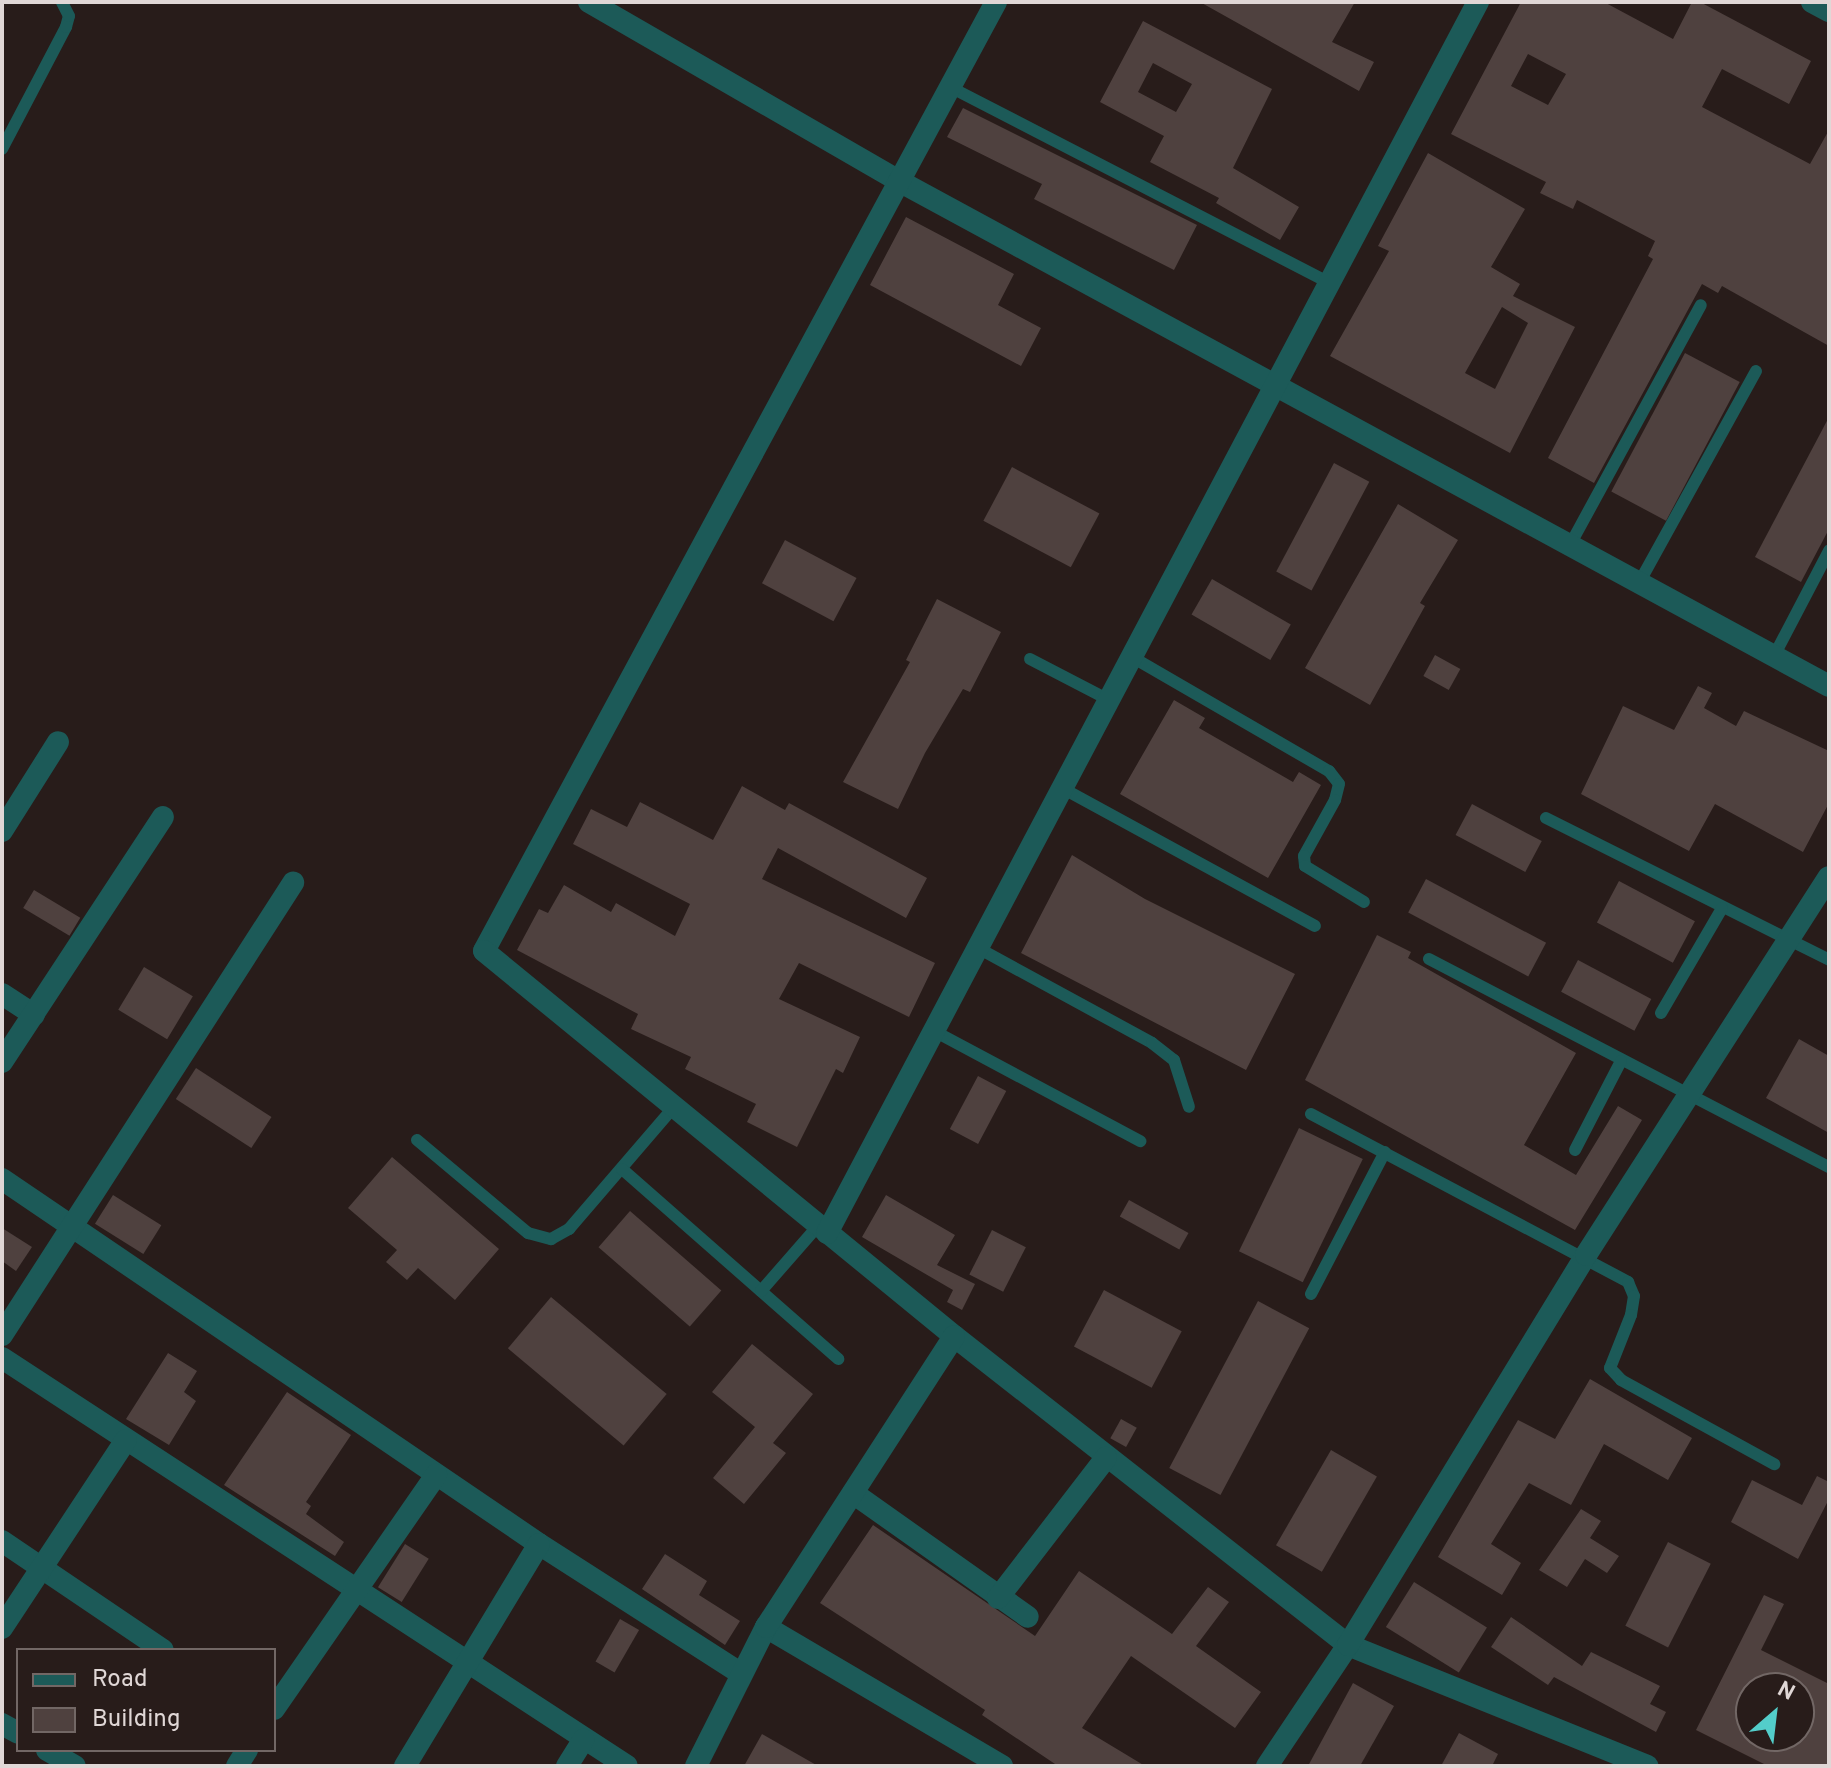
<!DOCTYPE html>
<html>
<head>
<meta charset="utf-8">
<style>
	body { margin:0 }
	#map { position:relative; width:1831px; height:1768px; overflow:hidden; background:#281c1a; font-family:Overpass,sans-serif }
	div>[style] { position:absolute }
	.building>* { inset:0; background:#4f413f; transform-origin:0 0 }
	.service>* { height:12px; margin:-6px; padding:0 6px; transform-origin:6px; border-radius:6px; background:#1c5a58 }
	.minor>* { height:22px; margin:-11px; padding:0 11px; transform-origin:11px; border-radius:11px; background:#1c5a58 }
	.tertiary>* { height:22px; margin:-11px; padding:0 11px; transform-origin:11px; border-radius:11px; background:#1c5a58 }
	span { translate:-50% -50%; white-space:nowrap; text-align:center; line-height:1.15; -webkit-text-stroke:8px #281c1a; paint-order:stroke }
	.frame { position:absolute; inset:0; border:4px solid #e0d7d6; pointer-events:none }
	.legend { position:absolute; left:16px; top:1648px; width:260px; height:104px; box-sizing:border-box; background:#281c1a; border:2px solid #726765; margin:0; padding:10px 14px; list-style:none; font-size:24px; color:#e0d7d6 }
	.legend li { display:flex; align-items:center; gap:16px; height:40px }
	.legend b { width:40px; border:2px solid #726765 }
	.north { position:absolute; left:1735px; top:1672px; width:80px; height:80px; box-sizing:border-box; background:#281c1a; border:2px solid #726765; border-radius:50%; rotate:28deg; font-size:22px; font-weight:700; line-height:32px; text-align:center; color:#e0d7d6 }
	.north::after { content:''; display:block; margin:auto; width:28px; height:36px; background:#53cdca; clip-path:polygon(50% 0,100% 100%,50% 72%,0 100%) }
</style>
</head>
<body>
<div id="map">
	<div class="building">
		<div style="clip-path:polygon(1200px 2px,1355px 2px,1332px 42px,1374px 62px,1359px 91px)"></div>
		<div style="clip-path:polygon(evenodd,1521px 2px,1604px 2px,1673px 39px,1692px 2px,1700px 2px,1811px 61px,1789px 104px,1722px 69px,1702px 107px,1810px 164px,1829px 130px,1829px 346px,1722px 286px,1718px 293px,1702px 284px,1594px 483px,1548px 458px,1653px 259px,1648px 256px,1655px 241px,1577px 200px,1573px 209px,1540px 193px,1546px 182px,1451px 134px,1521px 2px,1528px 54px,1566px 74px,1548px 105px,1511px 86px,1528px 54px)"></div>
		<div style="clip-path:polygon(evenodd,1143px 21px,1272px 89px,1233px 168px,1299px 207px,1280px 240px,1216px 203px,1219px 198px,1150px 162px,1164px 136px,1100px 102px,1143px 21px,1153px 63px,1192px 84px,1176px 112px,1138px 92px,1153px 63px)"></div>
		<div style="clip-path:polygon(963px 108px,1197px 225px,1174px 270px,1034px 199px,1042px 184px,947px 137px)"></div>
		<div style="clip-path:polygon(evenodd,1428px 153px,1525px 209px,1491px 267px,1520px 284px,1513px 296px,1575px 327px,1510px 453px,1330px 356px,1389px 251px,1378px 246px,1428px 153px,1502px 307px,1528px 323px,1495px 389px,1465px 373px,1502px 307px)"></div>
		<div style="clip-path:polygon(906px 217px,1014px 274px,998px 305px,1041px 328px,1021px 366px,870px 285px)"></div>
		<div style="left:1685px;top:353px;width:62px;height:157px;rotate:28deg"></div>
		<div style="clip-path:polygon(1829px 417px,1829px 529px,1801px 582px,1755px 557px)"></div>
		<div style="left:1334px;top:463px;width:40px;height:123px;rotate:28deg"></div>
		<div style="left:1012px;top:467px;width:99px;height:61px;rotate:28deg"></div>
		<div style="clip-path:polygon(1398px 504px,1458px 540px,1420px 603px,1425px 606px,1370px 705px,1305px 668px)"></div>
		<div style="left:785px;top:540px;width:81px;height:49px;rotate:28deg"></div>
		<div style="left:1212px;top:579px;width:91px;height:41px;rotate:30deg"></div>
		<div style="clip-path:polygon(937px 599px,1001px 632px,970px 692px,963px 689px,925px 753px,898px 809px,843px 782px,910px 662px,906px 660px)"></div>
		<div style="left:1435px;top:655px;width:29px;height:24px;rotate:29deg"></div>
		<div style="clip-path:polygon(1698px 686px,1712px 693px,1704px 708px,1736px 726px,1744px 711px,1829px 751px,1829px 803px,1803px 852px,1715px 804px,1689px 851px,1581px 794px,1623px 706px,1674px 730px)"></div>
		<div style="clip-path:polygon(1174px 700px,1205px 718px,1199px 728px,1293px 782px,1299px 772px,1321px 785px,1268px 878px,1120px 794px)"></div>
		<div style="clip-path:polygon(742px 786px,785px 810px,789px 803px,927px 878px,906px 918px,778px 848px,762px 879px,935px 963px,909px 1017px,799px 963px,779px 999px,860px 1037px,843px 1073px,836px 1069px,797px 1147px,747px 1122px,756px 1104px,685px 1069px,691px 1057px,631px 1029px,638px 1014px,517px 950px,539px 909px,548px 913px,564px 885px,611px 912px,616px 903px,675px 936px,690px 904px,573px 844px,591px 809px,627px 827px,640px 802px,713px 840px)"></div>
		<div style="left:1472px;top:804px;width:79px;height:35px;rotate:28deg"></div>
		<div style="clip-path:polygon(1072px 855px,1145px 899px,1295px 974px,1246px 1070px,1021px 953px)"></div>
		<div style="left:1426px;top:879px;width:136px;height:38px;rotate:28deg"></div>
		<div style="left:1619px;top:881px;width:86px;height:47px;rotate:28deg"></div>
		<div style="left:34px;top:890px;width:54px;height:21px;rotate:31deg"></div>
		<div style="clip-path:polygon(1377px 935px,1411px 952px,1408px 958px,1576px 1053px,1524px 1145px,1576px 1175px,1618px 1106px,1642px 1120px,1575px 1230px,1305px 1080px)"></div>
		<div style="left:1578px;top:960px;width:83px;height:36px;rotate:28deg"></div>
		<div style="left:144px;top:967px;width:57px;height:50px;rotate:31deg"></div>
		<div style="clip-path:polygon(1799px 1039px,1829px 1056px,1829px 1133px,1766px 1098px)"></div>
		<div style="left:196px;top:1068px;width:90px;height:37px;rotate:33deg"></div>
		<div style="left:978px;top:1076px;width:32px;height:60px;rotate:28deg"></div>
		<div style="left:1299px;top:1128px;width:71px;height:137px;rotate:26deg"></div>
		<div style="clip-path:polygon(392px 1157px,499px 1249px,455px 1300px,418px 1268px,407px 1280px,386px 1262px,397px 1250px,348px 1208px)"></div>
		<div style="left:113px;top:1195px;width:57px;height:34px;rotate:32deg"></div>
		<div style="clip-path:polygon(886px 1195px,955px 1235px,937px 1265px,975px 1284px,962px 1310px,947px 1302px,953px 1290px,862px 1237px)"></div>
		<div style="left:1129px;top:1200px;width:68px;height:19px;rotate:29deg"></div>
		<div style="left:630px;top:1211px;width:121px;height:48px;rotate:41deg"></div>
		<div style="clip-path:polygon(2px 1228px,32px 1247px,16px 1271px,2px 1261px)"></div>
		<div style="left:992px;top:1230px;width:38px;height:50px;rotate:27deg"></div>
		<div style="left:1104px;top:1290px;width:88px;height:64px;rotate:28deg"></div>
		<div style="left:551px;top:1297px;width:151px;height:67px;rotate:40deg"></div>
		<div style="left:1258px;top:1301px;width:58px;height:189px;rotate:28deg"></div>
		<div style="clip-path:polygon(752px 1344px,813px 1394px,773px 1443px,786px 1453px,744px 1504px,713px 1478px,755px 1427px,712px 1392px)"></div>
		<div style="clip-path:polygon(168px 1353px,197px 1371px,184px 1392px,196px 1401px,169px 1445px,126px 1419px)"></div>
		<div style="clip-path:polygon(1590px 1379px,1692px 1438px,1668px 1480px,1604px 1444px,1571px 1505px,1529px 1483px,1491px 1544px,1521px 1563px,1502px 1595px,1438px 1557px,1518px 1420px,1555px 1439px)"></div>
		<div style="clip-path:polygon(287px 1392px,351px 1435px,306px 1502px,311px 1506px,306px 1514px,344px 1542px,335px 1556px,224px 1485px)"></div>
		<div style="left:1121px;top:1419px;width:18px;height:22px;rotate:29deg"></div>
		<div style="left:1331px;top:1450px;width:53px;height:110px;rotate:30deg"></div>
		<div style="clip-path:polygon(1817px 1476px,1829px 1482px,1829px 1499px,1798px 1559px,1731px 1522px,1752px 1480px,1802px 1505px)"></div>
		<div style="clip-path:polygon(1581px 1509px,1601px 1521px,1590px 1538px,1619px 1556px,1607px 1573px,1585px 1559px,1567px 1587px,1539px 1570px)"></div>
		<div style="clip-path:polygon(873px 1525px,1035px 1636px,1079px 1571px,1172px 1634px,1208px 1587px,1229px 1602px,1196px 1646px,1261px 1692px,1235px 1728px,1131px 1656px,1082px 1728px,1145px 1766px,1058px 1766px,982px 1715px,985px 1710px,820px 1603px)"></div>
		<div style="left:1668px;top:1542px;width:48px;height:94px;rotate:27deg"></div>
		<div style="left:405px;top:1544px;width:28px;height:51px;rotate:32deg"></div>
		<div style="clip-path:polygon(665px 1554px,707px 1581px,699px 1595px,740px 1621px,725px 1645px,642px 1589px)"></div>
		<div style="left:1414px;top:1582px;width:86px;height:53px;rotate:32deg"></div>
		<div style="clip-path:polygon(evenodd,1764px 1595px,1784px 1604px,1761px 1650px,1829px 1684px,1829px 1766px,1768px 1766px,1696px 1730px,1764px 1595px,1751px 1688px,1799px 1688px,1799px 1736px,1751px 1736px,1751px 1688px)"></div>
		<div style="clip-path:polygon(1511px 1617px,1582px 1666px,1591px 1652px,1660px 1686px,1650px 1704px,1666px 1712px,1656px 1732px,1554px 1677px,1548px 1685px,1491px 1647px)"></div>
		<div style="left:620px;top:1619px;width:22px;height:49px;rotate:30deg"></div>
		<div style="clip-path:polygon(1353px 1683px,1394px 1706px,1360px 1766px,1308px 1766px)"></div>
		<div style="clip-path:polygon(1459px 1733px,1498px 1754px,1492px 1766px,1441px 1766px)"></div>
		<div style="clip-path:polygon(762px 1734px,818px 1766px,744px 1766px)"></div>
	</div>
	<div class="service">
		<div style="left:950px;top:87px;width:427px;rotate:27.3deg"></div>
		<div style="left:2px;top:149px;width:138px;rotate:-62.3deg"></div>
		<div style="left:66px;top:27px;width:11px;rotate:-75deg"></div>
		<div style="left:69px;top:16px;width:16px;rotate:-117deg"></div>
		<div style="left:1570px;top:545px;width:273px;rotate:-61.4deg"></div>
		<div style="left:1639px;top:583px;width:242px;rotate:-61.1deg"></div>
		<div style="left:1774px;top:656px;width:119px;rotate:-62.4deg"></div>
		<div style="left:1132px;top:657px;width:228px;rotate:30.1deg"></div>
		<div style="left:1329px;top:771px;width:16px;rotate:52deg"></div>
		<div style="left:1339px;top:784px;width:16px;rotate:104deg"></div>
		<div style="left:1335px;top:800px;width:64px;rotate:119deg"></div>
		<div style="left:1304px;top:856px;width:10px;rotate:84deg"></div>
		<div style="left:1305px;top:866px;width:69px;rotate:31.4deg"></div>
		<div style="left:1030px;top:659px;width:89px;rotate:27.4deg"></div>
		<div style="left:1062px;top:788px;width:288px;rotate:28.6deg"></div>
		<div style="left:1546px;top:818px;width:317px;rotate:26.6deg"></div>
		<div style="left:978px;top:948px;width:198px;rotate:28.6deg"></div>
		<div style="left:1152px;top:1043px;width:28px;rotate:38deg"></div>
		<div style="left:1174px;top:1060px;width:49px;rotate:72.3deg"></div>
		<div style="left:1429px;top:959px;width:451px;rotate:27.5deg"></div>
		<div style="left:1661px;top:1013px;width:121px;rotate:-59.8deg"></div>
		<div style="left:934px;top:1031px;width:234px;rotate:28.1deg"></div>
		<div style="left:1311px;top:1114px;width:359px;rotate:27.9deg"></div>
		<div style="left:1628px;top:1282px;width:15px;rotate:67deg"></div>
		<div style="left:1634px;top:1296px;width:19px;rotate:99deg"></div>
		<div style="left:1631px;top:1315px;width:57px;rotate:111.6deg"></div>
		<div style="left:1610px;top:1368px;width:16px;rotate:47deg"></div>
		<div style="left:1621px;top:1380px;width:175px;rotate:28.8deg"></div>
		<div style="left:417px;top:1140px;width:145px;rotate:40deg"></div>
		<div style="left:528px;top:1233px;width:24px;rotate:15deg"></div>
		<div style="left:551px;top:1239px;width:21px;rotate:-29deg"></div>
		<div style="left:569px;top:1229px;width:161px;rotate:-49.3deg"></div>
		<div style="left:1575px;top:1150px;width:100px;rotate:-62.7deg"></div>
		<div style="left:622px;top:1169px;width:288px;rotate:41.3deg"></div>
		<div style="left:761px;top:1291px;width:86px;rotate:-48.8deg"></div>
		<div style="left:1311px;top:1294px;width:160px;rotate:-62.5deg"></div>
	</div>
	<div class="minor">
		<div style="left:589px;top:2px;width:358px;rotate:30deg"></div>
		<div style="left:899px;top:181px;width:1058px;rotate:28.5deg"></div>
		<div style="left:996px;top:2px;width:1078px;rotate:118.35deg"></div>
		<div style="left:484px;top:951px;width:608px;rotate:39.32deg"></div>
		<div style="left:954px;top:1336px;width:501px;rotate:38.11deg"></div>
		<div style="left:1348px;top:1645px;width:323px;rotate:22deg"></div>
		<div style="left:2px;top:831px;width:105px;rotate:-57.8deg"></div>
		<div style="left:2px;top:994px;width:38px;rotate:33deg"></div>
		<div style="left:2px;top:1062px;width:293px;rotate:-56.7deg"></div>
		<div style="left:2px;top:1179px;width:649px;rotate:34.2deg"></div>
		<div style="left:539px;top:1544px;width:239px;rotate:32.7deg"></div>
		<div style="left:827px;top:1233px;width:1393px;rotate:-62.13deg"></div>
		<div style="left:2px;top:1335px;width:538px;rotate:-57.23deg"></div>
		<div style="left:2px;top:1358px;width:746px;rotate:33.14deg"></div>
		<div style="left:853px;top:1493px;width:214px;rotate:35.3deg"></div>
		<div style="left:2px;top:1541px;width:194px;rotate:34.1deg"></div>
		<div style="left:998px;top:1598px;width:177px;rotate:-52.4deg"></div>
		<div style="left:766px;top:1627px;width:274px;rotate:30.5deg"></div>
		<div style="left:2px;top:1628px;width:225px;rotate:-56.6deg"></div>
		<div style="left:274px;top:1709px;width:285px;rotate:-55.3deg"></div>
		<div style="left:2px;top:1724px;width:18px;rotate:29deg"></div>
		<div style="left:47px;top:1750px;width:32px;rotate:30deg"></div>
		<div style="left:237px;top:1766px;width:19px;rotate:-58deg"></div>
		<div style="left:405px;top:1766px;width:259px;rotate:-58.9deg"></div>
		<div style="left:567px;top:1766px;width:31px;rotate:-58deg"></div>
		<div style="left:696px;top:1766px;width:156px;rotate:-63.3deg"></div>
		<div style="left:766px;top:1627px;width:346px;rotate:-57.1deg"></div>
		<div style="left:1267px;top:1766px;width:146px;rotate:-56.2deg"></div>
		<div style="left:1348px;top:1645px;width:457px;rotate:-58.6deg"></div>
		<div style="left:1586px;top:1255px;width:449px;rotate:-57.3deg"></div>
	</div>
	<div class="tertiary">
		<div style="left:1812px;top:2px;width:19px;rotate:28deg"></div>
	</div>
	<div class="frame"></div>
	<ul class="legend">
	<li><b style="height:10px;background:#1c5a58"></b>Road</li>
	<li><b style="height:22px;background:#4f413f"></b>Building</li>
	</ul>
	<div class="north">N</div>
</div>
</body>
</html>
